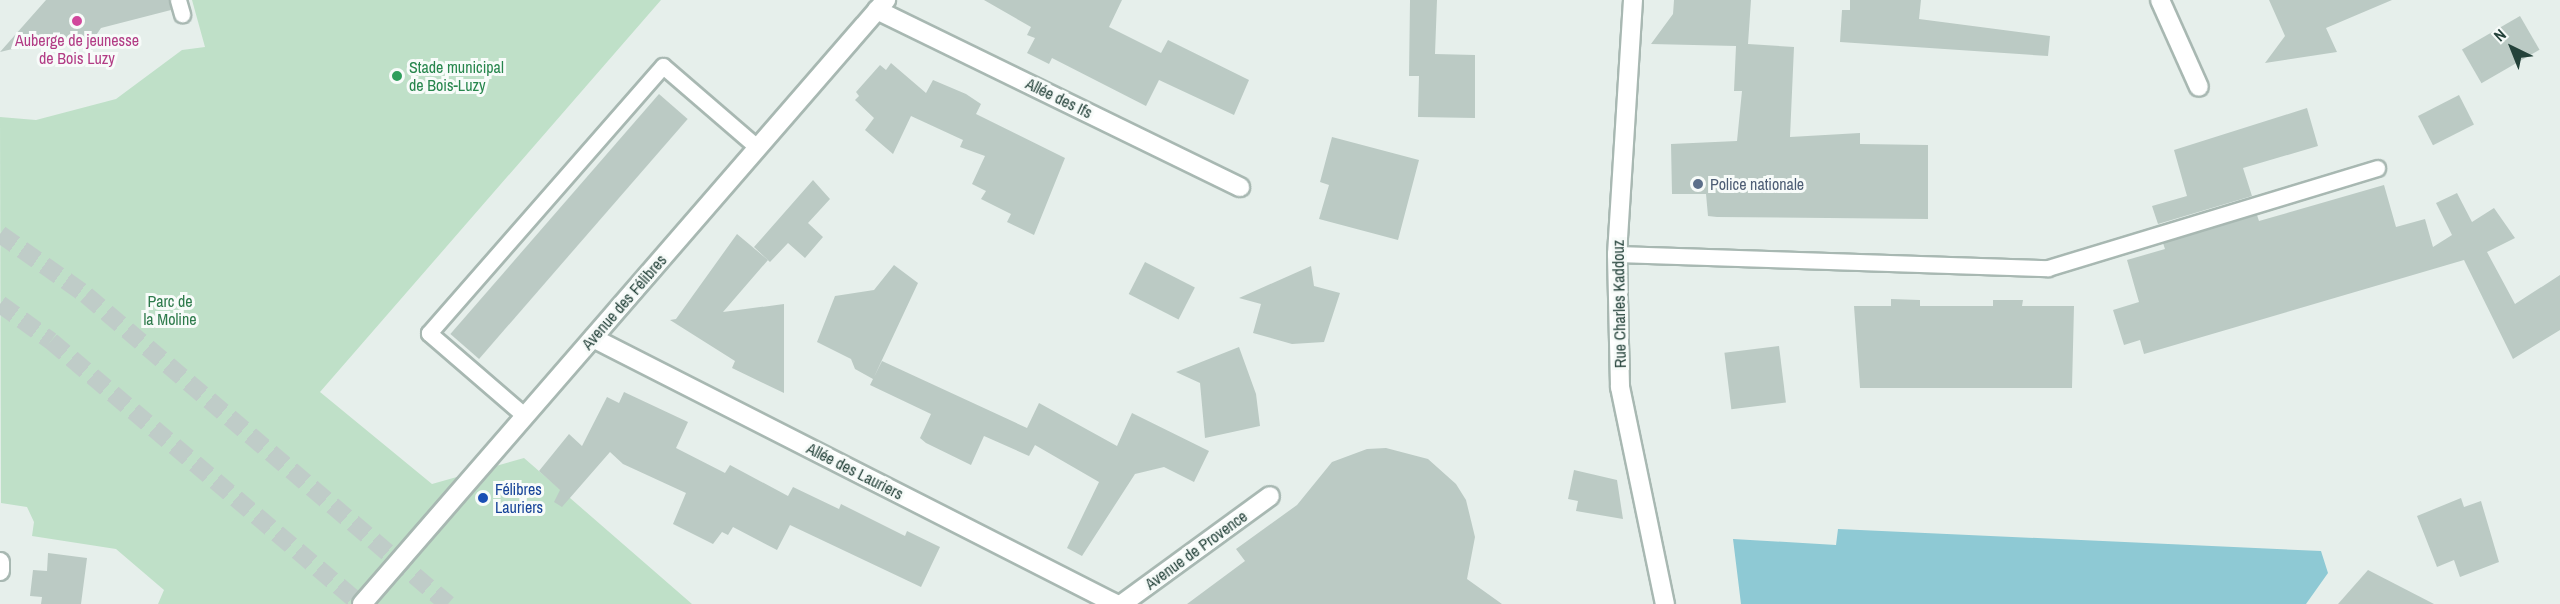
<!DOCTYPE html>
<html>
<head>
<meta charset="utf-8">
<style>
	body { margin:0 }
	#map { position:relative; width:2560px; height:604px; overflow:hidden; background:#e6efeb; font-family:"Archivo Narrow",sans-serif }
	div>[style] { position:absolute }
	.green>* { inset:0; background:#bfe0c8 }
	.water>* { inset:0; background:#8ec9d4 }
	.building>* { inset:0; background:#bbcac4; transform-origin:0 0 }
	.highway-tunnel>* { height:18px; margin-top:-9px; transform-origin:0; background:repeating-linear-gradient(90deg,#bfccc8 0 18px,transparent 0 27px) }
	.roads { filter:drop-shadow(2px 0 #a8b8b2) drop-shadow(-2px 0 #a8b8b2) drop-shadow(0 2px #a8b8b2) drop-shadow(0 -2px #a8b8b2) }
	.lane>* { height:15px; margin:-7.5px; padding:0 7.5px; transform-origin:7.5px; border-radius:7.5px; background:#fff }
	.street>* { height:18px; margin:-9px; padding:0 9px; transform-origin:9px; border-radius:9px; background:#fff }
	.secondary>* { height:18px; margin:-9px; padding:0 9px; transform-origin:9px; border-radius:9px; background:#fff }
	.dots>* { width:16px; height:16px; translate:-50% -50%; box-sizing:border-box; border:3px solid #f7fbf9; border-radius:50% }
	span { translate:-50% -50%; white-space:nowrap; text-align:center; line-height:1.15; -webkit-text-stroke:6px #f7fbf9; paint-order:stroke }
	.hotel-label { font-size:16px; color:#b23c85 }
	.leisure-label { font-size:16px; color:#27864d }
	.left { translate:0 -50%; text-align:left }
	.street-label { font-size:16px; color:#24423a }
	.service-label { font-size:16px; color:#4e5e75 }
	.park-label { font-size:16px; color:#2d7a4b }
	.transit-label { font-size:16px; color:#164399 }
	.north { position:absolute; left:2482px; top:18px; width:60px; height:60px; -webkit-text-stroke:4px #f7fbf9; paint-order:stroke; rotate:317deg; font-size:16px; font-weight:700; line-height:24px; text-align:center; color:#24423a }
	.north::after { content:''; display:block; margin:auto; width:21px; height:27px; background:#24423a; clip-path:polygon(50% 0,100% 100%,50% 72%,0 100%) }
</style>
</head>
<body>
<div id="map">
	<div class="green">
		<div style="clip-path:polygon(192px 0,661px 0,320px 392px,432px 484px,524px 458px,692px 604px,158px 604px,164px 590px,116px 549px,32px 536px,34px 522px,27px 507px,1px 503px,0 117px,36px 120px,116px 99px,182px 50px,205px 47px)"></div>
	</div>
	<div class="water">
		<div style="clip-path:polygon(1838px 529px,2321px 551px,2328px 573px,2306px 604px,1741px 604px,1733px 539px,1836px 545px)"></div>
	</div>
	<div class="building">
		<div style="clip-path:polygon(46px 0,169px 0,171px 10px,101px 28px,92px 41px,77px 44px,62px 37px,0 52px)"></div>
		<div style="clip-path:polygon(984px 0,1122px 0,1109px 27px,1161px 53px,1168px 40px,1249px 80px,1234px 115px,1159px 80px,1146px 106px,1052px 58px,1049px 64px,1027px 53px,1035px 38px,1027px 35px,1031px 27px)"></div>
		<div style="clip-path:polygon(1410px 0,1437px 0,1435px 54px,1475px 55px,1475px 118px,1418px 117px,1419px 76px,1409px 76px)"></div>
		<div style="clip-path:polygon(1674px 0,1751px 0,1748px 44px,1794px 47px,1790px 137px,1860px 133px,1860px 144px,1928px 145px,1928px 219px,1717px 217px,1708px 216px,1706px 194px,1672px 194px,1671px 144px,1737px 141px,1742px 91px,1734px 91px,1736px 46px,1651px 44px,1673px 14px)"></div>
		<div style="clip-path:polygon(1850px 0,1921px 0,1919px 19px,2050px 36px,2048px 56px,1840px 42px,1842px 10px,1850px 10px)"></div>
		<div style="clip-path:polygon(2269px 0,2392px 0,2326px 28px,2337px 52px,2265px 63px,2285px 36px)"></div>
		<div style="left:2520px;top:16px;width:39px;height:67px;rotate:60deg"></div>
		<div style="clip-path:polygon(891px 63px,926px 93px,933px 80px,966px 94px,981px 104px,976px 114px,1065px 158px,1034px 235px,1007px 222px,1011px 214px,981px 199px,986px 191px,972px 184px,985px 156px,960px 147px,963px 140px,911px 116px,893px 154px,865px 130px,874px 118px,855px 100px,859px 96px,856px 92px,880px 65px,886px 70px)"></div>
		<div style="left:659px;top:94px;width:38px;height:318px;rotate:41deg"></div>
		<div style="left:2459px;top:95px;width:33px;height:46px;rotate:63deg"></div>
		<div style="clip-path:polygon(2307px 108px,2318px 146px,2243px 168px,2252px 196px,2158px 224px,2152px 206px,2187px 196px,2174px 150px)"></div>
		<div style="clip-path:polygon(1332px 137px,1419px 160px,1398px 240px,1319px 219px,1329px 185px,1320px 182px)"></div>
		<div style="clip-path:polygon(813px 180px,830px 199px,808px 223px,823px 237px,805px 258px,788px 243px,770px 262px,754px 247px)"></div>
		<div style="clip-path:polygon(2384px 185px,2396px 227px,2425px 219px,2433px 247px,2452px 235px,2436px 203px,2457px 193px,2472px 222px,2494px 208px,2515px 238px,2487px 252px,2515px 304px,2560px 275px,2560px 330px,2513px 359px,2464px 260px,2144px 354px,2140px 340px,2124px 345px,2113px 310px,2139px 302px,2127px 260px,2165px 249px,2163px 243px,2257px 215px,2259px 221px)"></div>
		<div style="clip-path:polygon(737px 234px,768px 260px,723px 312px,784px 304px,784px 393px,732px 368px,735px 361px,670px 320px,676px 319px)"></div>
		<div style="left:1145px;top:262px;width:56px;height:36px;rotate:27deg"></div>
		<div style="clip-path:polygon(894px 265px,918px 283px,874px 377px,882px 361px,1027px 428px,1039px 403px,1117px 446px,1132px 413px,1209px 451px,1194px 482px,1164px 467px,1135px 474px,1082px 556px,1067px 548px,1099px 482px,1035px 445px,1029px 456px,984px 436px,971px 465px,926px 443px,920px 438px,931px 414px,870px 385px,873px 379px,855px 369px,851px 359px,817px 342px,835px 296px,874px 290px)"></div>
		<div style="clip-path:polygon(1311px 266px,1314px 286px,1340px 293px,1324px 342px,1292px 344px,1253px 333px,1261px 304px,1239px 298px)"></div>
		<div style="clip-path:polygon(1891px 299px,1920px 300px,1920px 306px,1993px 306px,1993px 300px,2023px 300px,2022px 306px,2074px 306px,2072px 388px,1860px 388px,1854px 306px,1891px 306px)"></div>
		<div style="left:1779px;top:346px;width:57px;height:55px;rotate:83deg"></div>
		<div style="clip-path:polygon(1239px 347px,1256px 394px,1260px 426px,1205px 438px,1200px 383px,1176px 372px)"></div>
		<div style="clip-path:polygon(624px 392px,688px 422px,676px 448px,725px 473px,730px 465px,788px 496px,793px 487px,839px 509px,841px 504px,905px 536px,907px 531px,940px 547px,921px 587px,790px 525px,777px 550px,733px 527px,728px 535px,722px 532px,713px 544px,673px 524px,686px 493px,623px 464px,610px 452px,562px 507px,554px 502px,560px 490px,539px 471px,569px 434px,582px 446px,607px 397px,619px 403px)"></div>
		<div style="clip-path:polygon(1386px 448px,1428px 459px,1456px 484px,1466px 500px,1475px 537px,1467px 579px,1502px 604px,1187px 604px,1245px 561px,1236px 549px,1297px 505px,1332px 462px,1367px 449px)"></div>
		<div style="clip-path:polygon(1574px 470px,1617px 480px,1623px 519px,1576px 511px,1578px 501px,1568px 499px)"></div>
		<div style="clip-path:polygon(2461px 498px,2464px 507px,2481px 501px,2499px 562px,2460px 577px,2454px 560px,2437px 567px,2417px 516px)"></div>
		<div style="clip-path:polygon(48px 553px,87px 558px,81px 604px,41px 604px,42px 597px,30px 596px,33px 570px,47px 571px)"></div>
		<div style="clip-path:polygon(2368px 570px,2434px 604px,2338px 604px)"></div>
	</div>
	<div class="highway-tunnel">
		<div style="left:0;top:234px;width:105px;rotate:35.3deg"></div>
		<div style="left:86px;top:295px;width:476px;rotate:40.5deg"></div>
		<div style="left:0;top:304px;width:63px;rotate:36deg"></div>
		<div style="left:51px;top:341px;width:406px;rotate:40.4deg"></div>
	</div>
	<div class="roads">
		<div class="lane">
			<div style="left:178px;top:0;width:15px;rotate:74deg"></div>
			<div style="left:1617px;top:254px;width:431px;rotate:1.9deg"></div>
			<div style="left:2048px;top:268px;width:344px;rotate:-16.9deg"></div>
			<div style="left:525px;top:416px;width:127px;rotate:-139.2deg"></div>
			<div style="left:429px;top:333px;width:355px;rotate:-48.8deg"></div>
			<div style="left:663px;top:66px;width:124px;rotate:40.8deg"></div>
		</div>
		<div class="street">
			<div style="left:2160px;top:0;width:95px;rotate:65.9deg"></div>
			<div style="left:877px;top:10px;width:404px;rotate:26deg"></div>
			<div style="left:593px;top:338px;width:587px;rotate:26.96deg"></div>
			<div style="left:0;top:562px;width:9px;rotate:90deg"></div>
			<div style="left:362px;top:604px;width:800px;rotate:-49.06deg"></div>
			<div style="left:1122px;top:604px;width:183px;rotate:-36.1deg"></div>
		</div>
		<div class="secondary">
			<div style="left:1633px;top:0;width:255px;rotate:93.6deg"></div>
			<div style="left:1617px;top:254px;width:133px;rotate:88.7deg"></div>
			<div style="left:1620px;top:387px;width:222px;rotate:78.3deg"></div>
		</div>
	</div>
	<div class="dots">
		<div style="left:77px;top:21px;background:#d1479c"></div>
		<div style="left:397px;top:76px;background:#2e9e5b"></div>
		<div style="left:1698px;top:184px;background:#5c6f8a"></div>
		<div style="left:483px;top:498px;background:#1a4fb4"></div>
	</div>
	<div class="hotel-label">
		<span style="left:77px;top:49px">Auberge de jeunesse<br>de Bois Luzy</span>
	</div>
	<div class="leisure-label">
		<span class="left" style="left:409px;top:76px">Stade municipal<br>de Bois-Luzy</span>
	</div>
	<div class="street-label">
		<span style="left:1059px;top:98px;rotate:26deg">Allée des Ifs</span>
		<span style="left:624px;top:302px;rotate:-49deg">Avenue des Félibres</span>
		<span style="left:1619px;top:304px;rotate:-91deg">Rue Charles Kaddouz</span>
		<span style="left:855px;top:471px;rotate:27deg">Allée des Lauriers</span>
		<span style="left:1196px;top:550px;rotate:-36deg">Avenue de Provence</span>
	</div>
	<div class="service-label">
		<span class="left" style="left:1710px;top:184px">Police nationale</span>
	</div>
	<div class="park-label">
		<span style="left:170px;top:310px">Parc de<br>la Moline</span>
	</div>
	<div class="transit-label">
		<span class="left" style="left:495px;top:498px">Félibres<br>Lauriers</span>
	</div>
	<div class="north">N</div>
</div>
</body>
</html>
